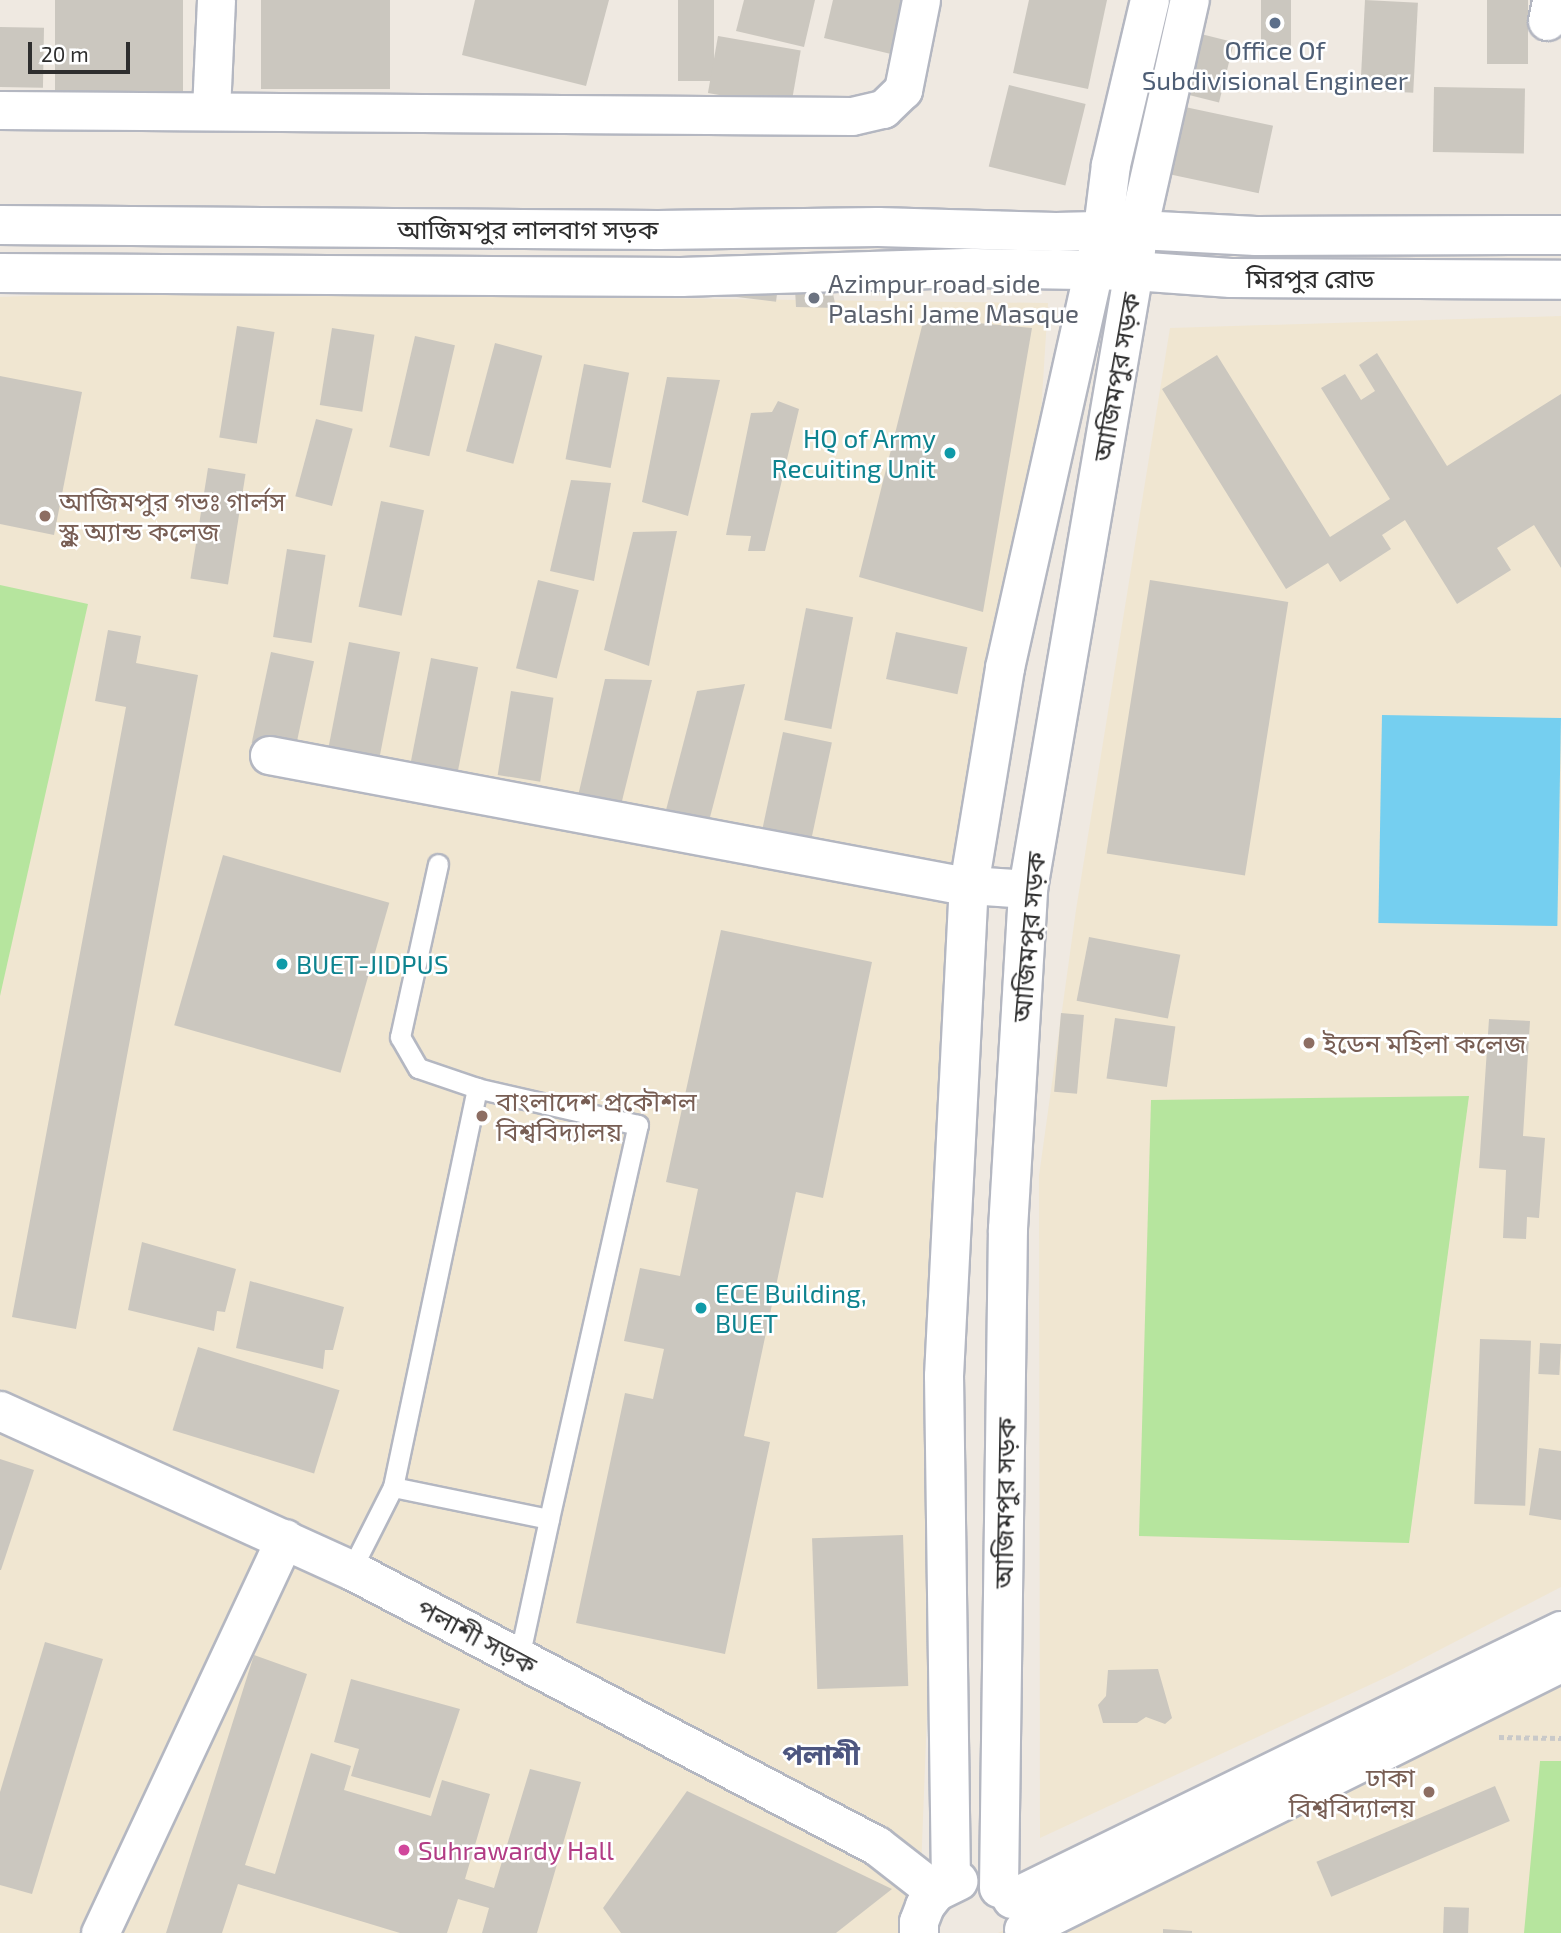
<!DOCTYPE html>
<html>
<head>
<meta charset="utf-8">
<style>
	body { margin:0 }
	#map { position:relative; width:1561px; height:1933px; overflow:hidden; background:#efe9e1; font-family:"Exo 2","Noto Sans Bengali",sans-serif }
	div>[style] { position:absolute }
	.education>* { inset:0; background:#f0e6d1 }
	.green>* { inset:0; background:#b6e59e }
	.water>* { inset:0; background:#75cff0; transform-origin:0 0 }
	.building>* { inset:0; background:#cbc7bf; transform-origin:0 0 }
	.path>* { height:4.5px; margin-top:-2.25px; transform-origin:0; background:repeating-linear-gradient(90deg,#c9c9c9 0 5px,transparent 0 8.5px) }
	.roads { filter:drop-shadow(2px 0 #b4b7c1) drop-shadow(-2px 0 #b4b7c1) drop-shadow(0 2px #b4b7c1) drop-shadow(0 -2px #b4b7c1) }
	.service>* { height:19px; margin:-9.5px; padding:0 9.5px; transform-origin:9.5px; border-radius:9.5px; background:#fff }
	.minor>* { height:37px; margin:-18.5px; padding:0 18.5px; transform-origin:18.5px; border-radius:18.5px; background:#fff }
	.secondary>* { height:38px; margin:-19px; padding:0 19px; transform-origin:19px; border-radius:19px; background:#fff }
	.dots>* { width:19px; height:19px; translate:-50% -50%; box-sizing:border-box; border:4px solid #fff; border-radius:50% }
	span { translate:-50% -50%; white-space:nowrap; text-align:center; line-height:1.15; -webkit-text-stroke:5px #fff; paint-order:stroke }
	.service-label { font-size:26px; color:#4e5e75 }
	.street-label { font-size:26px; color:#2e2e2e }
	.worship-label { font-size:26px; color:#5b616d }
	.left { translate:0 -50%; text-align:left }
	.culture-label { font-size:26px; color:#0d838f }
	.right { translate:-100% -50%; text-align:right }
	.education-label { font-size:26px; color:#785e54 }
	.hotel-label { font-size:26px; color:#b23c85 }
	.neighbourhood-label { font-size:28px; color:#4d5680; font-weight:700 }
	.scale { position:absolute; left:28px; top:42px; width:102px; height:32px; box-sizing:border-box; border:4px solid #2e2e2e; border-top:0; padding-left:9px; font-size:21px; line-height:24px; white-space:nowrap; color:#2e2e2e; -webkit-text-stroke:5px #fff; paint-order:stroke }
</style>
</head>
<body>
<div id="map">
	<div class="education">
		<div style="clip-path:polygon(132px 292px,1048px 303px,1031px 572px,986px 856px,940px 1375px,919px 1922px,922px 1933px,0 1933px,0 297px)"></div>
		<div style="clip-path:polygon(1561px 316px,1561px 1587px,1391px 1675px,1040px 1838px,1039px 1176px,1076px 910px,1170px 328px)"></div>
		<div style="clip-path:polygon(1561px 1670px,1561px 1933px,998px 1933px,1034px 1914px)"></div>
	</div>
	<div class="green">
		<div style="clip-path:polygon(0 585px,88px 604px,0 996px)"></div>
		<div style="clip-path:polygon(1469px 1096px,1409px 1543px,1139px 1536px,1151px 1100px)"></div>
		<div style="clip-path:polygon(1540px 1761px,1561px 1761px,1561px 1933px,1524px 1933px)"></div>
	</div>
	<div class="water">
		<div style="left:1382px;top:715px;width:179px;height:208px;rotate:1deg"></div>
	</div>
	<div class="building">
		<div style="left:55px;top:0;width:128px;height:93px"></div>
		<div style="left:261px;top:0;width:129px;height:89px"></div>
		<div style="clip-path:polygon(475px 0,609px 0,586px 86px,462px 55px)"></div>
		<div style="left:678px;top:0;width:36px;height:81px"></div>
		<div style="clip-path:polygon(744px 0,815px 0,804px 47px,736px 31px)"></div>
		<div style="clip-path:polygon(833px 0,904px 0,891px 54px,824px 38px)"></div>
		<div style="clip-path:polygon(1029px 0,1107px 0,1088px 89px,1013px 73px)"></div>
		<div style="left:1261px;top:0;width:30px;height:49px"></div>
		<div style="left:1365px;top:0;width:53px;height:90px;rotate:3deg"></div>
		<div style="left:1487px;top:0;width:41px;height:64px"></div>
		<div style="left:0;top:27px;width:44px;height:60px;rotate:1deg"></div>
		<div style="left:1201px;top:34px;width:34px;height:62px;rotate:14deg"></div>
		<div style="left:718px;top:36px;width:84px;height:58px;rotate:10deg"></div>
		<div style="left:1009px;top:85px;width:79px;height:84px;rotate:14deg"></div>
		<div style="left:1434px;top:87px;width:91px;height:65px;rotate:1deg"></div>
		<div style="left:1185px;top:107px;width:90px;height:69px;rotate:12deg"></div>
		<div style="left:779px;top:278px;width:24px;height:50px;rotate:97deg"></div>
		<div style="clip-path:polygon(795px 289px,832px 289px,836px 308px,796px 307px)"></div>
		<div style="clip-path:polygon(924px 318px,1032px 328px,983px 612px,859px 577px)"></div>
		<div style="left:237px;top:326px;width:38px;height:113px;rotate:9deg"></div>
		<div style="left:332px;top:328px;width:43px;height:78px;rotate:9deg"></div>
		<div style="left:415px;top:336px;width:41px;height:114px;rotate:13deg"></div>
		<div style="left:495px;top:343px;width:49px;height:112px;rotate:15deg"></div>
		<div style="clip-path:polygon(1377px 353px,1447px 466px,1561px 394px,1561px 568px,1534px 525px,1497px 548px,1511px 570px,1457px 604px,1405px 520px,1382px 535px,1391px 549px,1340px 582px,1328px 563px,1286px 589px,1162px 389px,1217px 355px,1330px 537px,1390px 499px,1321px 388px,1345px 374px,1361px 400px,1375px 391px,1359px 365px)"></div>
		<div style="left:584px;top:364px;width:46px;height:97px;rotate:11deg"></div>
		<div style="clip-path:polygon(0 376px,82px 392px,54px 535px,0 524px)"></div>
		<div style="clip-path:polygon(667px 377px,720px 380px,688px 516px,642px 502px)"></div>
		<div style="clip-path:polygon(778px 401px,799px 409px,765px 551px,748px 551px,751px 536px,726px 535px,751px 413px,772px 412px)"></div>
		<div style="left:316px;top:419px;width:38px;height:80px;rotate:15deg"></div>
		<div style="left:208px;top:468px;width:38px;height:112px;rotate:9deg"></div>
		<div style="clip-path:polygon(571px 480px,611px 483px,594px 581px,550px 571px)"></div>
		<div style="left:381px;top:501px;width:44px;height:108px;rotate:12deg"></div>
		<div style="clip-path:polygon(677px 531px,649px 666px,604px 650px,633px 532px)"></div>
		<div style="left:287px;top:549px;width:39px;height:89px;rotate:9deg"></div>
		<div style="left:538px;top:580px;width:42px;height:91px;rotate:14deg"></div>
		<div style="left:1150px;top:580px;width:140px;height:277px;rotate:9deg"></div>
		<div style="left:806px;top:608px;width:48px;height:114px;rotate:11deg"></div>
		<div style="clip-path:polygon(108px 630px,141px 636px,136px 663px,198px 675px,76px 1329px,12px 1317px,126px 707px,95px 701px)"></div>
		<div style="left:896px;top:632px;width:73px;height:48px;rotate:12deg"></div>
		<div style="left:349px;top:642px;width:52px;height:112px;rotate:11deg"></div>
		<div style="left:271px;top:652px;width:44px;height:93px;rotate:12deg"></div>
		<div style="left:431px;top:658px;width:48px;height:109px;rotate:11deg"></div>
		<div style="clip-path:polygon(605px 679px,652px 680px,619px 813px,578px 796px)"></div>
		<div style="clip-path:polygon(745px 684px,709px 821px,666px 810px,697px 691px)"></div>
		<div style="left:511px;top:691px;width:43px;height:85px;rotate:9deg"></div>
		<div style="left:783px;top:732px;width:50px;height:106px;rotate:12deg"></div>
		<div style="left:223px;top:855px;width:173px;height:177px;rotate:16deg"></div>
		<div style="clip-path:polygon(721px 930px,872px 962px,823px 1198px,796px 1192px,744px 1436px,770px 1442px,725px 1654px,576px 1623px,625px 1393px,653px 1399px,664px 1349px,624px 1341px,640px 1268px,680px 1276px,698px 1189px,666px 1182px)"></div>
		<div style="left:1089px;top:937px;width:93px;height:65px;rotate:11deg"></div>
		<div style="left:1061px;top:1013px;width:23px;height:79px;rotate:5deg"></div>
		<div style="left:1115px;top:1018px;width:61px;height:61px;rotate:8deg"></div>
		<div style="clip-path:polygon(1489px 1019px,1530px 1021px,1523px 1136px,1545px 1138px,1539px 1218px,1527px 1217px,1526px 1239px,1503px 1238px,1506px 1170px,1479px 1168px)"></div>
		<div style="clip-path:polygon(142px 1242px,236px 1269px,225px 1312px,217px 1311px,214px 1331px,128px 1310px)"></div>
		<div style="clip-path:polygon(250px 1281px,344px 1307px,333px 1350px,325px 1350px,323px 1369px,236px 1348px)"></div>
		<div style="left:1480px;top:1339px;width:51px;height:165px;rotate:2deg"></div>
		<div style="left:1540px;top:1343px;width:21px;height:31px;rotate:3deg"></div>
		<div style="left:198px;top:1347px;width:148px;height:87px;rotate:17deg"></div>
		<div style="clip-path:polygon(1539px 1448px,1561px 1451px,1561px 1520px,1529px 1515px)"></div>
		<div style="clip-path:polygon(0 1459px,34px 1470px,1px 1570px,0 1570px)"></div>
		<div style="left:903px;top:1535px;width:151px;height:91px;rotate:88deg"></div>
		<div style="clip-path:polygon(45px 1642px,103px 1659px,32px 1894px,0 1885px,0 1792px)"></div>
		<div style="clip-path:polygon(254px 1655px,307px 1674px,245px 1865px,275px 1874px,311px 1753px,351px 1766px,344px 1790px,431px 1816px,442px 1780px,490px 1794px,465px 1879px,494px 1888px,530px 1769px,581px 1782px,537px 1933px,482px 1933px,489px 1908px,458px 1899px,447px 1933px,400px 1933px,238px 1884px,222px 1933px,166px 1933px)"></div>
		<div style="clip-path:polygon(1158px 1669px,1172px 1718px,1165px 1724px,1146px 1717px,1137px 1723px,1103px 1723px,1098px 1705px,1106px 1696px,1108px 1670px)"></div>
		<div style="clip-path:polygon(351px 1679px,460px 1709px,430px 1798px,351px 1776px,359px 1749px,334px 1742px)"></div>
		<div style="left:1495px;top:1786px;width:38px;height:194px;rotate:67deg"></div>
		<div style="clip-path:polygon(687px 1791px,892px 1889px,836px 1933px,621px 1933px,603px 1908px)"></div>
		<div style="left:1444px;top:1907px;width:25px;height:26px;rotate:2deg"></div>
		<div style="clip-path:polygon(1163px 1929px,1192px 1931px,1192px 1933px,1163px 1933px)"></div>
	</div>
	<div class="path">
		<div style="left:1499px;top:1737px;width:62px;rotate:0.9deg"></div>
	</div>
	<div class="roads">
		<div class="service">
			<div style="left:393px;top:1487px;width:159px;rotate:11.6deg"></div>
			<div style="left:549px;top:1519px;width:404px;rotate:-77.3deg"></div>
			<div style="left:638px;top:1125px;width:165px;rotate:-167.1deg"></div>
			<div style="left:477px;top:1088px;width:62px;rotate:-161.3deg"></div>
			<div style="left:418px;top:1068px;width:36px;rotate:-120deg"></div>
			<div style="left:400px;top:1037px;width:177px;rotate:-77.6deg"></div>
			<div style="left:351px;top:1570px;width:93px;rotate:-63.2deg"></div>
			<div style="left:393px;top:1487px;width:408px;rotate:-78.1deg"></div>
			<div style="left:519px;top:1658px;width:142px;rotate:-77.8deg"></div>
		</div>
		<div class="minor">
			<div style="left:1547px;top:21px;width:21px;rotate:-79deg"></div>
			<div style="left:0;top:110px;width:852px;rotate:0.4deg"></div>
			<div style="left:852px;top:116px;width:32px;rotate:-13deg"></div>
			<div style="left:883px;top:109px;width:28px;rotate:-44deg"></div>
			<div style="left:903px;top:90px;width:92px;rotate:-78.7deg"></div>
			<div style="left:211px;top:110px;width:110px;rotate:-87.4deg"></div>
			<div style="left:269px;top:755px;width:698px;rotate:10.65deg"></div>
			<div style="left:955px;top:884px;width:73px;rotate:3.9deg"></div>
			<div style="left:100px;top:1933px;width:436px;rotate:-64.9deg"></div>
		</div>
		<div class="secondary">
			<div style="left:0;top:225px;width:658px;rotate:0.44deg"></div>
			<div style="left:658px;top:230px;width:220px;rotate:-0.8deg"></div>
			<div style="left:878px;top:227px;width:178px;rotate:1.6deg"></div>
			<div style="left:1056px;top:232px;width:82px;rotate:-1.4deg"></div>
			<div style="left:1138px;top:230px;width:118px;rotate:2.9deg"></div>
			<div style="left:1256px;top:236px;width:305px;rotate:-0.2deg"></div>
			<div style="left:0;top:273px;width:681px;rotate:0.34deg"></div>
			<div style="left:681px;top:277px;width:292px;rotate:-1.8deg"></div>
			<div style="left:973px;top:268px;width:161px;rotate:1.1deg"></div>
			<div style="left:1134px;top:271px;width:97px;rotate:4.1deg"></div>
			<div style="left:1231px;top:278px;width:330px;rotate:0.3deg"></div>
			<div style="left:0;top:1411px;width:385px;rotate:24.4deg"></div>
			<div style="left:351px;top:1570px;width:594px;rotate:27.69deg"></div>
			<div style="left:877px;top:1846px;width:75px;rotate:37.9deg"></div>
			<div style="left:951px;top:1883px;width:507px;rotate:-90.79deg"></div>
			<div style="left:944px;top:1376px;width:491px;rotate:-87.1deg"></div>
			<div style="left:969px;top:886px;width:221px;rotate:-80.6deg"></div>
			<div style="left:1005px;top:668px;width:450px;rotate:-77.4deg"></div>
			<div style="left:1103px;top:229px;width:64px;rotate:-82.9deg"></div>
			<div style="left:1111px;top:165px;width:170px;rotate:-76.7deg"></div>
			<div style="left:999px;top:1888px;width:659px;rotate:-89.22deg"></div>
			<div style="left:1008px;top:1229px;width:341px;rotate:-86.6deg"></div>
			<div style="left:1028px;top:889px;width:627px;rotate:-80.27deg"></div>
			<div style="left:1134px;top:271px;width:41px;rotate:-84.4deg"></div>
			<div style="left:1138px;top:230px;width:236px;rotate:-77.3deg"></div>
			<div style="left:1012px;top:1899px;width:611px;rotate:-26.02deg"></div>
			<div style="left:1024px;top:1930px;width:600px;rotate:-26.44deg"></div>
			<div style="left:919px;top:1933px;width:11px;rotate:-90deg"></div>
			<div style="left:919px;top:1922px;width:17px;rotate:-69deg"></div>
			<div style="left:925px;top:1906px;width:18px;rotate:-52deg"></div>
			<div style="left:936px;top:1892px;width:25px;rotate:-26deg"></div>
		</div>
	</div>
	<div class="dots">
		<div style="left:1275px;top:23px;background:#5c6f8a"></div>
		<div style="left:814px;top:298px;background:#6b7280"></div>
		<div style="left:950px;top:453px;background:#0f9aa8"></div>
		<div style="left:45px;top:516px;background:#8d6e63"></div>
		<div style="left:282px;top:964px;background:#0f9aa8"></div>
		<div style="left:1309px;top:1043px;background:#8d6e63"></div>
		<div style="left:482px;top:1116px;background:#8d6e63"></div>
		<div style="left:701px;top:1308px;background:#0f9aa8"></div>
		<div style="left:1429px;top:1792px;background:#8d6e63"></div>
		<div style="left:404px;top:1850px;background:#d1479c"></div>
	</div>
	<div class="service-label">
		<span style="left:1275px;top:65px">Office Of<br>Subdivisional Engineer</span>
	</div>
	<div class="street-label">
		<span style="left:528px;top:229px">আজিমপুর লালবাগ সড়ক</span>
		<span style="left:1310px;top:278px">মিরপুর রোড</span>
		<span style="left:1116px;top:377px;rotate:-80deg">আজিমপুর সড়ক</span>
		<span style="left:1028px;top:937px;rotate:-85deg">আজিমপুর সড়ক</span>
		<span style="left:1004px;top:1503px;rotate:-89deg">আজিমপুর সড়ক</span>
		<span style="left:477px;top:1636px;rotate:28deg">পলাশী সড়ক</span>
	</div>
	<div class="worship-label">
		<span class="left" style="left:828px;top:298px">Azimpur road side<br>Palashi Jame Masque</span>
	</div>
	<div class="culture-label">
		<span class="right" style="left:936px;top:453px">HQ of Army<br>Recuiting Unit</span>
		<span class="left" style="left:296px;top:964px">BUET-JIDPUS</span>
		<span class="left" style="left:715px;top:1308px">ECE Building,<br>BUET</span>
	</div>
	<div class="education-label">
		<span class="left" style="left:59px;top:516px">আজিমপুর গভঃ গার্লস<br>স্কুল অ্যান্ড কলেজ</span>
		<span class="left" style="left:1323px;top:1043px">ইডেন মহিলা কলেজ</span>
		<span class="left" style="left:496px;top:1116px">বাংলাদেশ প্রকৌশল<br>বিশ্ববিদ্যালয়</span>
		<span class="right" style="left:1415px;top:1792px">ঢাকা<br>বিশ্ববিদ্যালয়</span>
	</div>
	<div class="hotel-label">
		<span class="left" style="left:418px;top:1850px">Suhrawardy Hall</span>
	</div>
	<div class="neighbourhood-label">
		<span style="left:821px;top:1754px">পলাশী</span>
	</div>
	<div class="scale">20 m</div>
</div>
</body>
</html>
